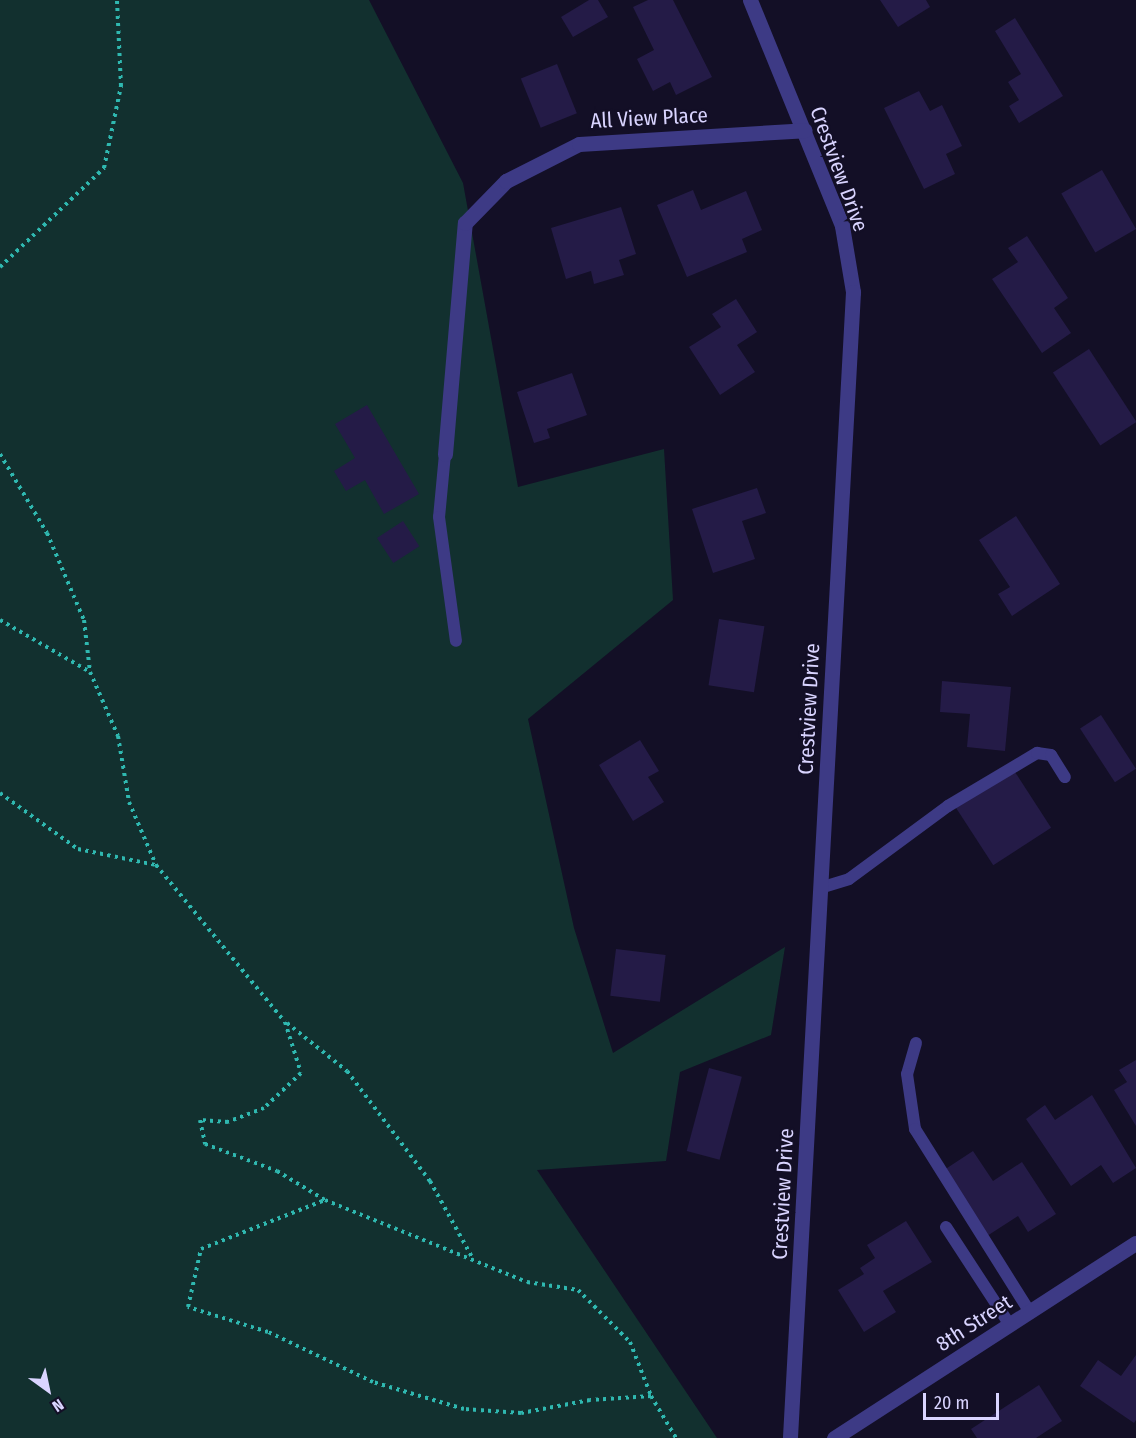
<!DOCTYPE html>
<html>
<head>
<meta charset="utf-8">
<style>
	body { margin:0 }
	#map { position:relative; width:1136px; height:1438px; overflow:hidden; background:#130f26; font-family:"Fira Sans Condensed",sans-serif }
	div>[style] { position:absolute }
	.green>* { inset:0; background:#12302f }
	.building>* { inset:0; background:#241b47; transform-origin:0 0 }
	.path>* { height:4px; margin-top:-2px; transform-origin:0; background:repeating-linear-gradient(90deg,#2fb8b0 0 3px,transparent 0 7.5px) }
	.lane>* { height:12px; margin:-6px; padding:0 6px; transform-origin:6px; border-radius:6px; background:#3d3a85 }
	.street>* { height:15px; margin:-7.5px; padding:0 7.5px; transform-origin:7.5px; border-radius:7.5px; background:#3d3a85 }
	span { translate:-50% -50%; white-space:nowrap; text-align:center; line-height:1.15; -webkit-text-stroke:4.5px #130f26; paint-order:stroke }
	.street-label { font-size:21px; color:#d9d4ff }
	.north { position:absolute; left:18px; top:1360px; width:60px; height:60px; -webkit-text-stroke:4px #130f26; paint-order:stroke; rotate:147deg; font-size:16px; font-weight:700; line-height:24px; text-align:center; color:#d9d4ff }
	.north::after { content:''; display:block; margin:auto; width:21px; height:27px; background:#d9d4ff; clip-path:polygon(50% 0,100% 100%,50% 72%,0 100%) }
	.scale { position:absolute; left:923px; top:1393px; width:76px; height:27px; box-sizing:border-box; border:3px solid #d9d4ff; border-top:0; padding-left:8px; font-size:18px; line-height:21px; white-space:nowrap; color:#d9d4ff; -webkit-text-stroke:4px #130f26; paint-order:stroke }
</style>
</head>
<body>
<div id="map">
	<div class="green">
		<div style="clip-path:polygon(0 0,369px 0,463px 183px,518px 487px,664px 449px,673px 600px,528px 719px,574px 928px,613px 1053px,785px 947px,771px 1035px,680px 1072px,666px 1161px,537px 1170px,717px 1438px,0 1438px)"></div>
	</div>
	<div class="building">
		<div style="clip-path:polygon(589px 0,598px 0,608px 17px,573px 37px,561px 17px)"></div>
		<div style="clip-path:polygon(648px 0,673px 0,712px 77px,676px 95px,670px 82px,653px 91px,637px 59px,654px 50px,633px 7px)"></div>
		<div style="clip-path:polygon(880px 0,926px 0,930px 7px,898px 27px)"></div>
		<div style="clip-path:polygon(1015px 18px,1063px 96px,1019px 123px,1009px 106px,1019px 100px,1008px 82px,1021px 74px,995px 31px)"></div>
		<div style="left:557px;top:64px;width:53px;height:39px;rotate:68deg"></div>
		<div style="clip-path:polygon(919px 91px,930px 111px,942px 105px,962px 146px,946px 154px,955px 174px,924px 189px,884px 108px)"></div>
		<div style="left:1102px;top:170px;width:68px;height:47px;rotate:60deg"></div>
		<div style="clip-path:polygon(693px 190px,701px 210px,746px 191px,762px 230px,742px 239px,747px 252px,687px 277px,657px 205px)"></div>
		<div style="clip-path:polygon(621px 207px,636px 254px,619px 260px,624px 275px,594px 284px,591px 271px,566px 279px,551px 228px)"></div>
		<div style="clip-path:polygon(1027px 236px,1068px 298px,1054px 308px,1071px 333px,1042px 353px,992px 279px,1018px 262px,1008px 248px)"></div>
		<div style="clip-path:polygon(736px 299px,757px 332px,737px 345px,755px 372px,720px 395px,689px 347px,721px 327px,712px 314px)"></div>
		<div style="left:1089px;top:349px;width:87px;height:43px;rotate:57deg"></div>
		<div style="clip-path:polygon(572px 373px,587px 415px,547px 429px,550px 438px,534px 443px,517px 392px)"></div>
		<div style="clip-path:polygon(367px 405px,419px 494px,384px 514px,365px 480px,346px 491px,334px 471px,355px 458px,335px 424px)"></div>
		<div style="clip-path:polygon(757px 488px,766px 513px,742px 521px,755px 559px,713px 573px,692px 509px)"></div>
		<div style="clip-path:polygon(1016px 516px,1060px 584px,1012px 616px,998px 594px,1010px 587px,979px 540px)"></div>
		<div style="left:403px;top:521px;width:30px;height:31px;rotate:57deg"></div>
		<div style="left:719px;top:619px;width:46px;height:67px;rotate:9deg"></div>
		<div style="clip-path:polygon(942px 681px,1011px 687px,1005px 751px,967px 747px,970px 714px,940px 712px)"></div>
		<div style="left:1101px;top:715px;width:64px;height:25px;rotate:57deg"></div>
		<div style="clip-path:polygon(640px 740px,659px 771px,648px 777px,664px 802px,633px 821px,599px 765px)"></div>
		<div style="left:1013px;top:769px;width:70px;height:69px;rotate:57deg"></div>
		<div style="left:616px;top:949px;width:50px;height:47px;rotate:7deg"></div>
		<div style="clip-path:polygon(1136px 1060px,1136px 1126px,1114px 1090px,1127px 1082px,1119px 1070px)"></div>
		<div style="left:709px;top:1068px;width:34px;height:86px;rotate:15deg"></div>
		<div style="clip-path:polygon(1092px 1095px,1136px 1168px,1113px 1183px,1101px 1165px,1071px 1186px,1026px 1119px,1045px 1105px,1055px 1120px)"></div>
		<div style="clip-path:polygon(973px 1151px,993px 1181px,1022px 1162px,1056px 1214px,1028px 1232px,1018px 1216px,987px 1236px,944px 1170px)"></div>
		<div style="clip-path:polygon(906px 1221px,932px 1262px,883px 1291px,896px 1312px,864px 1332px,838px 1290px,864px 1274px,860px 1268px,875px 1258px,867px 1245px)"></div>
		<div style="clip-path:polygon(1136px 1355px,1136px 1420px,1134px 1423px,1080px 1386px,1098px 1360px,1121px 1376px)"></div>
		<div style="clip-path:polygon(1039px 1385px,1062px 1421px,1036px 1438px,977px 1438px,971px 1429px)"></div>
	</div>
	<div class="path">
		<div style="left:0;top:267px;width:144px;rotate:-43.6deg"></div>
		<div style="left:104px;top:168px;width:84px;rotate:-78.3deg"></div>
		<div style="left:121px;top:86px;width:86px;rotate:-92.7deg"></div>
		<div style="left:0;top:454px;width:92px;rotate:59.3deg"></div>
		<div style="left:47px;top:533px;width:95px;rotate:67deg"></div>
		<div style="left:84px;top:620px;width:52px;rotate:83.4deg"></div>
		<div style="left:0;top:620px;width:104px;rotate:30deg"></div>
		<div style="left:90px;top:672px;width:70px;rotate:66.4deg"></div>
		<div style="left:118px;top:736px;width:67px;rotate:80.5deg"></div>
		<div style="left:129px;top:802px;width:69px;rotate:66.8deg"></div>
		<div style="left:156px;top:865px;width:203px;rotate:50.6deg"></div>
		<div style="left:285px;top:1022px;width:53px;rotate:72.6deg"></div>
		<div style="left:301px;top:1073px;width:51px;rotate:136.6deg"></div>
		<div style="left:264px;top:1108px;width:39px;rotate:159deg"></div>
		<div style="left:228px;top:1122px;width:28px;rotate:-176deg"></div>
		<div style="left:200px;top:1120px;width:25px;rotate:78deg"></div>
		<div style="left:205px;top:1144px;width:77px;rotate:20.6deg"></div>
		<div style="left:277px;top:1171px;width:56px;rotate:31.1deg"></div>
		<div style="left:325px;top:1200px;width:218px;rotate:22.1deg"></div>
		<div style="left:527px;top:1282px;width:52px;rotate:8.9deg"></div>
		<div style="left:578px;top:1290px;width:74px;rotate:45deg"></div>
		<div style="left:630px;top:1342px;width:58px;rotate:68.7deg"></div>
		<div style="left:651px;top:1396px;width:61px;rotate:176.2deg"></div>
		<div style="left:590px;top:1400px;width:70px;rotate:169.3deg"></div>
		<div style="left:521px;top:1413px;width:57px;rotate:-176deg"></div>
		<div style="left:464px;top:1409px;width:95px;rotate:-163.5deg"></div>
		<div style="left:373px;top:1382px;width:116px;rotate:-154.5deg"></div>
		<div style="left:268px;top:1332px;width:84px;rotate:-162.6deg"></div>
		<div style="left:188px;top:1307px;width:59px;rotate:-77.4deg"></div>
		<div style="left:201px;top:1249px;width:133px;rotate:-21.6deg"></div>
		<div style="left:0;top:793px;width:96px;rotate:35.7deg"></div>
		<div style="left:78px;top:849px;width:80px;rotate:11.6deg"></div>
		<div style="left:287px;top:1023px;width:77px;rotate:38.7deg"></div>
		<div style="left:347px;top:1071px;width:138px;rotate:53deg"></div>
		<div style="left:430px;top:1181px;width:87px;rotate:61.1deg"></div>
		<div style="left:651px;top:1396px;width:49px;rotate:59.2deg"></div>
	</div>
	<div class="lane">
		<div style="left:445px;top:454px;width:63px;rotate:95.4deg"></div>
		<div style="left:439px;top:517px;width:125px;rotate:82.2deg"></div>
		<div style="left:820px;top:888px;width:30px;rotate:-17deg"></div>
		<div style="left:849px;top:879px;width:123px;rotate:-36.4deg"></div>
		<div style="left:948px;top:806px;width:104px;rotate:-30.8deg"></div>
		<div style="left:1037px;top:753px;width:14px;rotate:8deg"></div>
		<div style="left:1051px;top:755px;width:26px;rotate:58deg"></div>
		<div style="left:916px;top:1043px;width:32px;rotate:106deg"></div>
		<div style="left:907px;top:1074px;width:56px;rotate:81.7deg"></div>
		<div style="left:915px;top:1129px;width:216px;rotate:57.9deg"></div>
		<div style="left:946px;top:1227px;width:117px;rotate:56.9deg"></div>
	</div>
	<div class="street">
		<div style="left:750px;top:0;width:244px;rotate:67.8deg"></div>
		<div style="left:842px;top:226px;width:67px;rotate:80.5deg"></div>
		<div style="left:853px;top:292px;width:1148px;rotate:93.15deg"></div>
		<div style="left:445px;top:454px;width:232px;rotate:-85.1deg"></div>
		<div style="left:465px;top:223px;width:59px;rotate:-45.7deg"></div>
		<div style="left:506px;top:181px;width:82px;rotate:-26.9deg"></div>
		<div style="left:579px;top:144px;width:226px;rotate:-3.5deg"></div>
		<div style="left:834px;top:1438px;width:359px;rotate:-32.9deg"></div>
	</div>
	<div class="street-label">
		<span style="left:649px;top:118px;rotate:-3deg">All View Place</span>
		<span style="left:839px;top:169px;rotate:70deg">Crestview Drive</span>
		<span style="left:809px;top:709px;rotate:-87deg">Crestview Drive</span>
		<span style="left:783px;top:1194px;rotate:-87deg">Crestview Drive</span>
		<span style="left:974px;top:1323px;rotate:-33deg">8th Street</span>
	</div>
	<div class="north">N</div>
	<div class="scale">20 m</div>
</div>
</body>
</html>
